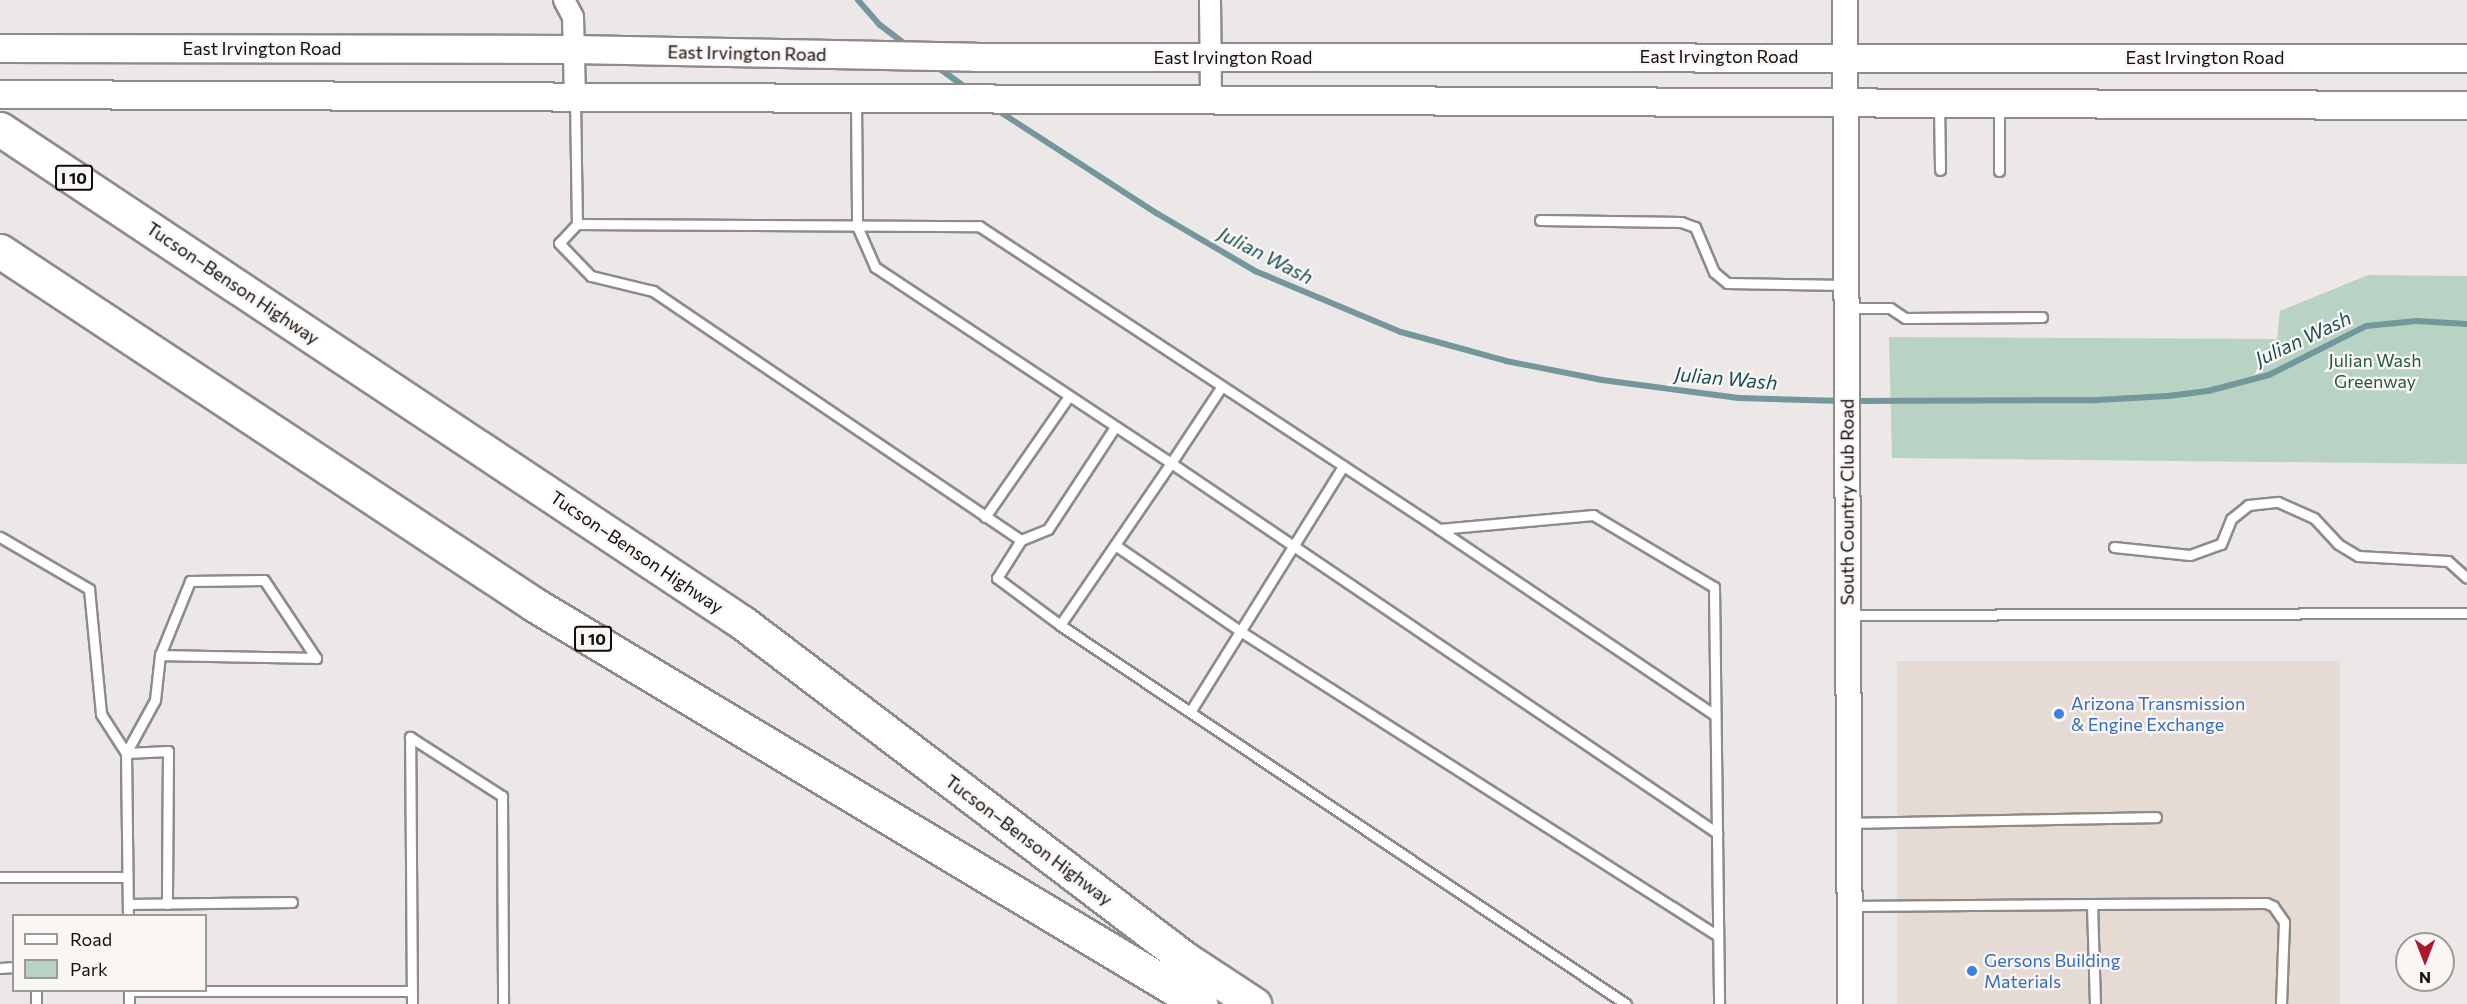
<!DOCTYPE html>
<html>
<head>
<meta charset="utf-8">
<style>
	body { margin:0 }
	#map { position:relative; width:2467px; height:1004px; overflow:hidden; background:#ece8e7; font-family:Commissioner,sans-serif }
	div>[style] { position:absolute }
	.built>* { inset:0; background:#e6dad5; transform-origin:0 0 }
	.green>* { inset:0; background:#b8d3c3 }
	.stream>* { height:6px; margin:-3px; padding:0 3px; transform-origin:3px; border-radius:3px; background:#73979a }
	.roads { filter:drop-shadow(2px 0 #8e8b89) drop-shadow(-2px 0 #8e8b89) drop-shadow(0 2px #8e8b89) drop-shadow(0 -2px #8e8b89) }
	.service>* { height:9px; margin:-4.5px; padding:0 4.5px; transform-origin:4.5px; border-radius:4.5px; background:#fff }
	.minor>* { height:20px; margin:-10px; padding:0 10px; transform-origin:10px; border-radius:10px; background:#fff }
	.tertiary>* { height:24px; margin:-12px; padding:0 12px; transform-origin:12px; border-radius:12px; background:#fff }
	.secondary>* { height:27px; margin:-13.5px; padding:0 13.5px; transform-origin:13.5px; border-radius:13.5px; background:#fff }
	.motorway>* { height:33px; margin:-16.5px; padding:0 16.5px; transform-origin:16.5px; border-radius:16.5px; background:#fff }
	.dots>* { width:16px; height:16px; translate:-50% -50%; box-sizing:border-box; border:3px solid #faf6f4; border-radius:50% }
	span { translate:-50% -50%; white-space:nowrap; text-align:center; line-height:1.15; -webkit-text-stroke:4.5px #faf6f4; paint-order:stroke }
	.shield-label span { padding:2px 4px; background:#faf6f4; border:2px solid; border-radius:4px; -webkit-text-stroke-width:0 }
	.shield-label { font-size:16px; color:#100f0f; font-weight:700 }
	.street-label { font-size:18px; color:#100f0f }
	.park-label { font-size:18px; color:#26593f }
	.shop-label { font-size:18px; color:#366cbe }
	.left { translate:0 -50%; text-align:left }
	.water-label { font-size:20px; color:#1a5155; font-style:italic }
	.legend { position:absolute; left:12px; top:914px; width:195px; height:78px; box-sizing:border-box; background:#faf6f4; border:2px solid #9c9a98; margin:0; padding:8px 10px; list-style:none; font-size:18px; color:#100f0f }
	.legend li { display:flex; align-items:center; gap:12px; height:30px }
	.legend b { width:30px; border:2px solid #9c9a98 }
	.north { position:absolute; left:2395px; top:932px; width:60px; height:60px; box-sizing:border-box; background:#faf6f4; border:2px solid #9c9a98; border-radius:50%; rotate:180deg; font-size:16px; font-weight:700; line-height:24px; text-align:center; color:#100f0f }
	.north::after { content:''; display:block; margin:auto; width:21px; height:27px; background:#ac182c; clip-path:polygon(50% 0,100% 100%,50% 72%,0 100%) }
</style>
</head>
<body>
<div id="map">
	<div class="built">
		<div style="left:2340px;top:661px;width:343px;height:443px;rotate:90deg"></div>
	</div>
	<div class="green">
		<div style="clip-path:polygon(2368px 275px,2467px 276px,2467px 464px,1892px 458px,1889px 337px,2277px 339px,2280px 311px)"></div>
	</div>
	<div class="stream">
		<div style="left:858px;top:0;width:33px;rotate:49deg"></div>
		<div style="left:880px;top:25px;width:35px;rotate:37deg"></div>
		<div style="left:936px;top:66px;width:37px;rotate:36deg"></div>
		<div style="left:994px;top:108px;width:195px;rotate:32.9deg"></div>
		<div style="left:1158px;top:214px;width:113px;rotate:30.4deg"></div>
		<div style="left:1255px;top:271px;width:158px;rotate:22.7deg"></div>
		<div style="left:1401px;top:332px;width:109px;rotate:15.4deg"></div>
		<div style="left:1506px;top:361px;width:98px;rotate:11.2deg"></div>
		<div style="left:1602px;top:380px;width:138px;rotate:7.5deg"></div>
		<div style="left:1739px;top:398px;width:103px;rotate:1.7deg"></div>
		<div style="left:1852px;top:401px;width:245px;rotate:-0.2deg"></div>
		<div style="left:2097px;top:400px;width:71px;rotate:-3.2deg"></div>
		<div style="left:2168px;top:396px;width:40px;rotate:-7.1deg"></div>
		<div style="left:2208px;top:391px;width:63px;rotate:-14.7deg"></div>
		<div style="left:2269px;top:375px;width:109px;rotate:-26.8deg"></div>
		<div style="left:2366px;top:326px;width:51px;rotate:-5.6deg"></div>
		<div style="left:2417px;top:321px;width:50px;rotate:3.4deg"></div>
	</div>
	<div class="roads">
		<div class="service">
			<div style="left:575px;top:99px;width:125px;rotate:89.1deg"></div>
			<div style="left:577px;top:224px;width:26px;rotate:133deg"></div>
			<div style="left:559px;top:243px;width:46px;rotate:45.9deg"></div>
			<div style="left:591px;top:276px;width:64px;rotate:13.6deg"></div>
			<div style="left:653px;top:291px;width:444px;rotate:34.1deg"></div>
			<div style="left:1021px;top:540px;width:45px;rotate:122.3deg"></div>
			<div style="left:997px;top:578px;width:79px;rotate:36.7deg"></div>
			<div style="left:1060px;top:625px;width:681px;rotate:33.81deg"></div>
			<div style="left:856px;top:100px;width:126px;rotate:89.5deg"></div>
			<div style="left:857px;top:226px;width:45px;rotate:66.3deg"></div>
			<div style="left:875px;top:267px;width:355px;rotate:33.5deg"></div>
			<div style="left:1171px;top:463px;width:92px;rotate:-56.5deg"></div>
			<div style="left:1939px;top:104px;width:66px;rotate:89.1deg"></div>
			<div style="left:1999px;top:104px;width:67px;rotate:90deg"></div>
			<div style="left:1540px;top:220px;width:141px;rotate:0.8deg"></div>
			<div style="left:1681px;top:222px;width:15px;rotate:20deg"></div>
			<div style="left:1695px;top:227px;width:49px;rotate:67.1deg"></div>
			<div style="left:1714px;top:272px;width:17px;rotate:40deg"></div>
			<div style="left:1727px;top:283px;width:118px;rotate:1deg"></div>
			<div style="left:577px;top:224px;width:402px;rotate:0.3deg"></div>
			<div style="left:979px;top:226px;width:551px;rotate:33.37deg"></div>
			<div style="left:1439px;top:529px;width:155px;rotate:-5.2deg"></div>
			<div style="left:1593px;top:515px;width:141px;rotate:30.8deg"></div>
			<div style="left:1714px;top:587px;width:417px;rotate:89.3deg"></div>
			<div style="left:1848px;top:308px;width:42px"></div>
			<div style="left:1890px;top:308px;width:18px;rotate:34deg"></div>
			<div style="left:1905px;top:318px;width:137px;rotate:-0.4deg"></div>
			<div style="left:985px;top:517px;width:147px;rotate:-55.2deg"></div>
			<div style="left:1439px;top:529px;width:333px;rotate:34deg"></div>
			<div style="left:0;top:537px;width:103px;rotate:30.3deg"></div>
			<div style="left:89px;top:589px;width:126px;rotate:84.5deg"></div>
			<div style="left:101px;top:714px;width:46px;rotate:57.3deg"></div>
			<div style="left:1021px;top:540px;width:29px;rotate:-22deg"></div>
			<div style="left:1048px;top:529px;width:122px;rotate:-56.7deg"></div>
			<div style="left:1115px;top:545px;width:152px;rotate:34.5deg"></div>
			<div style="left:1240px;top:631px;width:567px;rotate:32.54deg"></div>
			<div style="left:2114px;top:547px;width:76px;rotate:6deg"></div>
			<div style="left:2190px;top:555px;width:33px;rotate:-20deg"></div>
			<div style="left:2221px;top:544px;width:27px;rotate:-68deg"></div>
			<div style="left:2231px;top:519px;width:22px;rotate:-39deg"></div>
			<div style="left:2248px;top:505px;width:30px;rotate:-6deg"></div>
			<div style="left:2278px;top:502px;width:39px;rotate:24deg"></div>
			<div style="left:2314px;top:518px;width:35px;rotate:47deg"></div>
			<div style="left:2338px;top:544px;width:23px;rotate:31deg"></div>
			<div style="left:2358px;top:556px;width:90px;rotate:3.2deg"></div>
			<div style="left:2448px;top:561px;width:25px;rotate:42deg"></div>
			<div style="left:1850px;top:615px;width:617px;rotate:-0.19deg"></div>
			<div style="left:1060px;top:625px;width:196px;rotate:-55.6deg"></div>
			<div style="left:1171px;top:463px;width:660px;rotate:34.12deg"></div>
			<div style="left:160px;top:655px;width:80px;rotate:-67.9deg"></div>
			<div style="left:190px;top:581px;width:74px;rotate:-0.8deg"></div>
			<div style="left:264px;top:580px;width:94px;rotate:56.3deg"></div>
			<div style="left:1190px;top:712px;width:290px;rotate:-58.1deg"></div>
			<div style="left:126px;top:753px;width:42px;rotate:-2.7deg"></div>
			<div style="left:168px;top:751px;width:153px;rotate:90.4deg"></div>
			<div style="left:1851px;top:823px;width:305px;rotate:-1.1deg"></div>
			<div style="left:0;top:877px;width:127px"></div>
			<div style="left:128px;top:904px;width:164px;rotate:-0.7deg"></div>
			<div style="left:2092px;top:904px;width:174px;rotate:-0.3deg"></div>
			<div style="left:2266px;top:903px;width:8px;rotate:23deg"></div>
			<div style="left:2273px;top:906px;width:19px;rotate:55deg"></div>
			<div style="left:2284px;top:922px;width:82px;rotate:92.1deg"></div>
			<div style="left:1852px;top:906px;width:240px;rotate:-0.5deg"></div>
			<div style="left:2092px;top:904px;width:100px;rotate:88.3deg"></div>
			<div style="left:128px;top:916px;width:163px;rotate:-90.7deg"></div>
			<div style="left:126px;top:753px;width:60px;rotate:-61.3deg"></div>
			<div style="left:155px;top:700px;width:45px;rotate:-83.7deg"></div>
			<div style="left:160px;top:655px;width:156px;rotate:1.1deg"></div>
			<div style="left:0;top:968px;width:14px;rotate:-4deg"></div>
			<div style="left:129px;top:990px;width:14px;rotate:90deg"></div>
			<div style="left:129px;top:991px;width:283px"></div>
			<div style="left:36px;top:1004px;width:14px;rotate:-90deg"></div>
			<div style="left:412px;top:1004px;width:267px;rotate:-90.4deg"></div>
			<div style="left:410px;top:737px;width:109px;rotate:32.7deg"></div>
			<div style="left:502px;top:796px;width:208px;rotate:89.7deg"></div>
		</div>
		<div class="minor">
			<div style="left:564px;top:0;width:19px;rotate:62deg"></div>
			<div style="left:573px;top:17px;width:80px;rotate:88.6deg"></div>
			<div style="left:1210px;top:0;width:101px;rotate:89.4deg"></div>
		</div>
		<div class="tertiary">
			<div style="left:1845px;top:0;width:1004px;rotate:89.71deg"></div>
		</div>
		<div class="secondary">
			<div style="left:0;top:48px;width:573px;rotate:0.1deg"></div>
			<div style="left:573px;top:49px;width:402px;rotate:1.1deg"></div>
			<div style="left:975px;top:57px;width:1492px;rotate:0.04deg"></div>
			<div style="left:0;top:94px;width:2467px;rotate:0.26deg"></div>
		</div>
		<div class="motorway">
			<div style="left:0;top:129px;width:892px;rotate:33.62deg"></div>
			<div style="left:743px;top:623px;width:554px;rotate:37.22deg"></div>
			<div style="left:1184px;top:958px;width:84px;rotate:33.3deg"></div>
			<div style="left:0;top:251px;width:642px;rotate:33.49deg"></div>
			<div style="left:535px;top:605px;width:776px;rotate:30.96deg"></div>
		</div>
	</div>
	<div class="dots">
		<div style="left:2059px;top:714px;background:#3f7fe0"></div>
		<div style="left:1972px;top:971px;background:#3f7fe0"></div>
	</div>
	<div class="shield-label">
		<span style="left:74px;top:178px">I 10</span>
		<span style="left:593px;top:639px">I 10</span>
	</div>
	<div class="street-label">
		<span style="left:262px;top:48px">East Irvington Road</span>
		<span style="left:747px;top:53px;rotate:1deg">East Irvington Road</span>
		<span style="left:1719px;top:56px">East Irvington Road</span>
		<span style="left:1233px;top:57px">East Irvington Road</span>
		<span style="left:2205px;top:57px">East Irvington Road</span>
		<span style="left:233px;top:283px;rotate:34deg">Tucson–Benson Highway</span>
		<span style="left:1847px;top:502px;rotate:-90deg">South Country Club Road</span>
		<span style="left:637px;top:552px;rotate:34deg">Tucson–Benson Highway</span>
		<span style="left:1029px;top:840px;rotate:37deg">Tucson–Benson Highway</span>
	</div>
	<div class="park-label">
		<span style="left:2375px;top:371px">Julian Wash<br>Greenway</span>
	</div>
	<div class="shop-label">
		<span class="left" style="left:2071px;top:714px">Arizona Transmission<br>&amp; Engine Exchange</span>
		<span class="left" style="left:1984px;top:971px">Gersons Building<br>Materials</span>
	</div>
	<div class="water-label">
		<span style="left:1266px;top:255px;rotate:27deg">Julian Wash</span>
		<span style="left:2303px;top:338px;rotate:-25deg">Julian Wash</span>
		<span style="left:1726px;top:378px;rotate:5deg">Julian Wash</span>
	</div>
	<ul class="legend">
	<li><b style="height:8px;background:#fff"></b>Road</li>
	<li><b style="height:16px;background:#b8d3c3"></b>Park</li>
	</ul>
	<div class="north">N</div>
</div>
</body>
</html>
